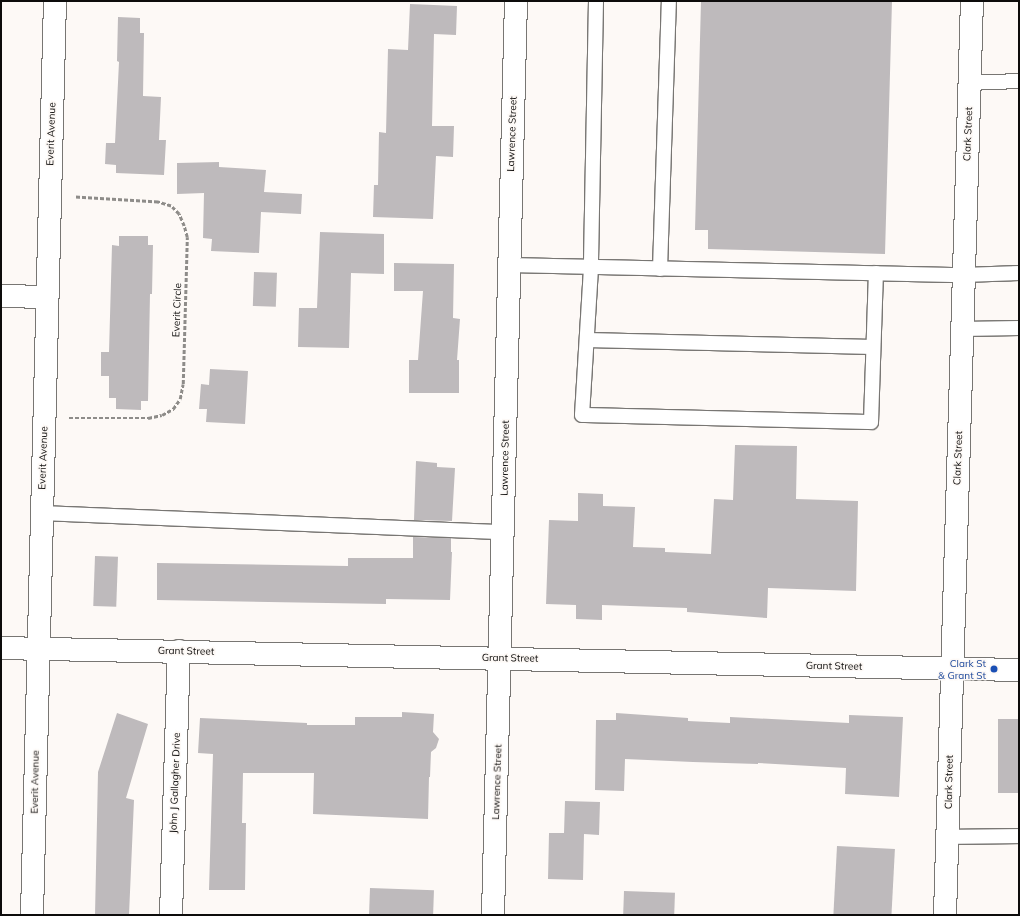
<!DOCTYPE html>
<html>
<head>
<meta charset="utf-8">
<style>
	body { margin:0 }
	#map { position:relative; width:1020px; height:916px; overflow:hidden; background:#fdf9f6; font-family:Mulish,sans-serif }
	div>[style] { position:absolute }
	.building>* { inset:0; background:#bebabc; transform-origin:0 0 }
	.path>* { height:2.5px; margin-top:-1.25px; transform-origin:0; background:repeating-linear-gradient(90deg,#8e8c89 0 4px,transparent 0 6px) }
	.roads { filter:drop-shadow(1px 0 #787673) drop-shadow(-1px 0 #787673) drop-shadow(0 1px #787673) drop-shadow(0 -1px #787673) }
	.lane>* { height:14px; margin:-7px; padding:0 7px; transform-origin:7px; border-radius:7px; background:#fff }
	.street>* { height:22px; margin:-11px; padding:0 11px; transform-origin:11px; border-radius:11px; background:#fff }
	.secondary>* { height:22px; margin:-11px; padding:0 11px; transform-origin:11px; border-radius:11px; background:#fff }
	.dots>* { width:11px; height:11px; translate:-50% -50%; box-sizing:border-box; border:2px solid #fdf9f6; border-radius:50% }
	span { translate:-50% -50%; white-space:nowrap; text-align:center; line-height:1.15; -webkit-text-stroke:3px #fdf9f6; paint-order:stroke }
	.street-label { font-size:10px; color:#0d0c0b }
	.transit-label { font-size:10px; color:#164399 }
	.right { translate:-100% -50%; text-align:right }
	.frame { position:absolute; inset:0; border:2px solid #0d0c0b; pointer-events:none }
</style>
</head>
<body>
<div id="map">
	<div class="building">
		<div style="clip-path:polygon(701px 1px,892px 1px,885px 254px,708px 249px,708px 230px,695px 230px)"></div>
		<div style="clip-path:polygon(410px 4px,457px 6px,456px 35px,434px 34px,432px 126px,454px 126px,453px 157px,436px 156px,433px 219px,373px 217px,374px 185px,378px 185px,379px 132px,386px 133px,388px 49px,408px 50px)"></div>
		<div style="clip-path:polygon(118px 17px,140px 18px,140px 33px,144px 33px,143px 96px,161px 97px,159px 140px,166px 140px,164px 175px,116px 173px,116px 165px,105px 164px,106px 143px,115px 143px,119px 62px,117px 61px)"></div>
		<div style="clip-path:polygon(219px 162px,219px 167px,266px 170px,264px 192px,302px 194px,301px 214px,261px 212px,259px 253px,211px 251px,212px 239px,203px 238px,204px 193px,177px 194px,177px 163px)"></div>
		<div style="clip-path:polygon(320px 232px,384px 234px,384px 274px,351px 273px,349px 348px,298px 347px,299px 308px,317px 308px)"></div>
		<div style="clip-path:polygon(119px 236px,148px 236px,148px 245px,153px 245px,152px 294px,150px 294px,148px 401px,141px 401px,141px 410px,116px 409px,116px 398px,109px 398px,109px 376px,101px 376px,101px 352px,109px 352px,112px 245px,119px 246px)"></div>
		<div style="clip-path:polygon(394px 263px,454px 264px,453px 318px,460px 319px,457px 360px,459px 360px,459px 393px,409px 393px,409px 360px,418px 360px,423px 291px,394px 291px)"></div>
		<div style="left:254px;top:272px;width:23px;height:34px;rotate:2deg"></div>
		<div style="clip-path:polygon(210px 369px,248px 371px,245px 424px,206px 422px,207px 409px,199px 409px,201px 384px,209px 385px)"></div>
		<div style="clip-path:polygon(735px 445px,797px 446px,796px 499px,858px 501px,856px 591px,768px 588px,767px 618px,687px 612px,687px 608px,602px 605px,602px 620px,576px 619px,576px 605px,546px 604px,549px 520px,578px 521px,578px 493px,603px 494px,603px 506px,635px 507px,633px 547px,665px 548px,665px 552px,711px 554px,714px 499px,733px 500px)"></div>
		<div style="clip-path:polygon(416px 461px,437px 463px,437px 467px,455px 468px,452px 521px,414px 520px)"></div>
		<div style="clip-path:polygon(413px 537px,451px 538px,451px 552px,452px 552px,450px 600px,386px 599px,386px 604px,157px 600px,157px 563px,348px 566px,348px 558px,413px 558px)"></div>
		<div style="left:95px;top:556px;width:23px;height:50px;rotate:2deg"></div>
		<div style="clip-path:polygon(402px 712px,434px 714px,433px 732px,439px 739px,436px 748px,431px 752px,430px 777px,429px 777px,428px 819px,313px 814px,314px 773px,243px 773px,242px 823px,246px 823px,245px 890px,209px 890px,213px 754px,198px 753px,200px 718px,307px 723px,307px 725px,355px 725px,355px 717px,402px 717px)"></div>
		<div style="clip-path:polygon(117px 713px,148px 724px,126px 798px,134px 800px,129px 915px,95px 915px,98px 772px)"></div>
		<div style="clip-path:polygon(616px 713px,688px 718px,688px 721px,730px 723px,730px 717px,849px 723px,849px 715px,903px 717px,899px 797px,845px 794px,846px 768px,758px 763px,758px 764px,693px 762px,625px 759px,624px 791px,595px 790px,596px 720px,616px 720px)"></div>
		<div style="left:998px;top:719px;width:21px;height:74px"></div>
		<div style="clip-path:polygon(565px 801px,600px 802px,599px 835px,584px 834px,583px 880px,548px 879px,549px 833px,564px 833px)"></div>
		<div style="left:837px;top:846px;width:58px;height:69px;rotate:3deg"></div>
		<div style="left:370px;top:888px;width:64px;height:27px;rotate:2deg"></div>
		<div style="left:624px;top:891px;width:51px;height:24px;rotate:2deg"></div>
	</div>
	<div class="path">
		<div style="left:69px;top:418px;width:79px"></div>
		<div style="left:148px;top:418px;width:14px;rotate:-12deg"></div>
		<div style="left:162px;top:415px;width:13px;rotate:-29deg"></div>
		<div style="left:173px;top:409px;width:12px;rotate:-55deg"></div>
		<div style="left:180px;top:399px;width:15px;rotate:-79deg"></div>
		<div style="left:183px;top:384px;width:147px;rotate:-88.4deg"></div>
		<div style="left:187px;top:237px;width:11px;rotate:-105deg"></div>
		<div style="left:184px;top:226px;width:13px;rotate:-113deg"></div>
		<div style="left:179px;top:214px;width:11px;rotate:-135deg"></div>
		<div style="left:171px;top:206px;width:14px;rotate:-163deg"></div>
		<div style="left:158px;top:202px;width:83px;rotate:-176.6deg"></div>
	</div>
	<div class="roads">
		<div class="lane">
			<div style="left:596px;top:1px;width:267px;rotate:91.1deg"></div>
			<div style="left:591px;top:268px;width:147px;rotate:93.5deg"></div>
			<div style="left:582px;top:415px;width:289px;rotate:1.4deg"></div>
			<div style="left:871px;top:422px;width:149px;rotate:-88.1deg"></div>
			<div style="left:969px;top:83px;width:50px;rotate:-2.3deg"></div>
			<div style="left:509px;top:265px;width:454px;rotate:1.3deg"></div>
			<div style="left:963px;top:275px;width:56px;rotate:-2deg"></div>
			<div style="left:660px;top:269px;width:268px;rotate:-88.1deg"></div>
			<div style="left:962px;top:329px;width:57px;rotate:-1deg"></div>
			<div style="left:587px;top:340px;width:286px;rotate:1.4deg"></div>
			<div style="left:42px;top:513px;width:461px;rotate:2.4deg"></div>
			<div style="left:947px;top:837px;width:72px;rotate:-0.8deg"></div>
		</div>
		<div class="street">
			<div style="left:1px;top:296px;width:46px;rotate:1.2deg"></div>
			<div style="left:32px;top:915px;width:914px;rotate:-88.56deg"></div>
			<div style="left:171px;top:915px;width:264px;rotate:-88.3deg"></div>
			<div style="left:493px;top:915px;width:914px;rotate:-88.56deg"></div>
		</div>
		<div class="secondary">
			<div style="left:1px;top:648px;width:1018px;rotate:1.24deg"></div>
			<div style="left:945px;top:915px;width:914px;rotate:-88.31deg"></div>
		</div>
	</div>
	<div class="dots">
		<div style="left:994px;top:669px;background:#1a4fb4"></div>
	</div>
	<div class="street-label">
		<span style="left:51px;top:134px;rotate:-88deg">Everit Avenue</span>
		<span style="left:512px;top:134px;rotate:-88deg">Lawrence Street</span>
		<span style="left:968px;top:134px;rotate:-88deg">Clark Street</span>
		<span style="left:177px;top:310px;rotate:-88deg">Everit Circle</span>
		<span style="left:43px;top:458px;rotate:-88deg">Everit Avenue</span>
		<span style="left:505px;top:458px;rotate:-89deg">Lawrence Street</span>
		<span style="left:958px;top:458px;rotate:-88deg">Clark Street</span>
		<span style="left:186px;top:651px;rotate:1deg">Grant Street</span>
		<span style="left:510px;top:658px;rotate:1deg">Grant Street</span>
		<span style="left:834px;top:666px;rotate:1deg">Grant Street</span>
		<span style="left:35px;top:782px;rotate:-89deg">Everit Avenue</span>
		<span style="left:497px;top:782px;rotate:-88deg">Lawrence Street</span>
		<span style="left:949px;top:782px;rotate:-89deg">Clark Street</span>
		<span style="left:175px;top:783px;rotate:-88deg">John J Gallagher Drive</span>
	</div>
	<div class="transit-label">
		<span class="right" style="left:986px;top:669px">Clark St<br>&amp; Grant St</span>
	</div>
	<div class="frame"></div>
</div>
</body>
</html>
